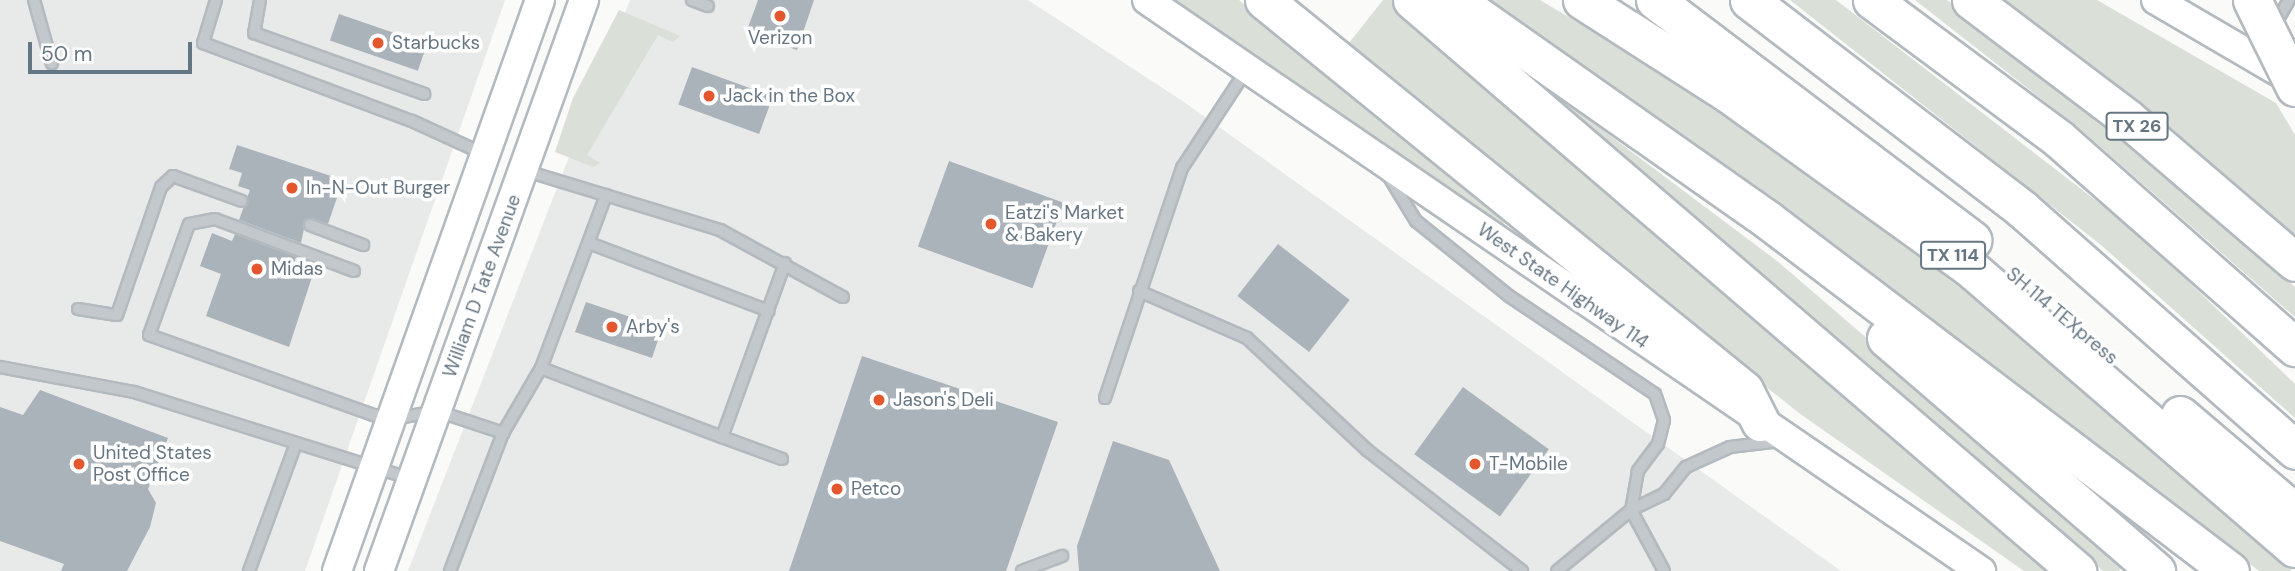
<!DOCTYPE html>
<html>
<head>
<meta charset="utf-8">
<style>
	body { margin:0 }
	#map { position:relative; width:2295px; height:571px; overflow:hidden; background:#fafaf8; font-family:"DM Sans",sans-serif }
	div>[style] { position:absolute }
	.built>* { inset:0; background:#e8e9e9 }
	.green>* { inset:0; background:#dadfd7 }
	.building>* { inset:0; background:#aab3b9; transform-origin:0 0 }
	.roads { filter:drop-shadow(2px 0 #b3babf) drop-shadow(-2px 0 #b3babf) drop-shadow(0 2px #b3babf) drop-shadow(0 -2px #b3babf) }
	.service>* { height:10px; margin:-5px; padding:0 5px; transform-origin:5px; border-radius:5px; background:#c3c8cc }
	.secondary>* { height:28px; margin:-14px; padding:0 14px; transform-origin:14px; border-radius:14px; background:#fff }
	.motorway>* { height:37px; margin:-18.5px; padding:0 18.5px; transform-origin:18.5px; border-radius:18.5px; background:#fff }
	.bridges { filter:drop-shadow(2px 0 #b4b9bd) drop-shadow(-2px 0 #b4b9bd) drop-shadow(0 2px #b4b9bd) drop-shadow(0 -2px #b4b9bd) }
	.motorway-bridge>* { height:37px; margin:-18.5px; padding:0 18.5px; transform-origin:18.5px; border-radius:18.5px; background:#fff }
	.dots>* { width:19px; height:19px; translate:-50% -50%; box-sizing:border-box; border:4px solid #fff; border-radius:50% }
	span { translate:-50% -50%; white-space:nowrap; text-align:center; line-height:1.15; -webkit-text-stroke:7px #fff; paint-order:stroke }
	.shield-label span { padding:2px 5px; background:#fff; border:2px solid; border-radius:5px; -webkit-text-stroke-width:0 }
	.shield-label { font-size:18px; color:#657683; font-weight:700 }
	.poi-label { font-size:19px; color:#657683 }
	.left { translate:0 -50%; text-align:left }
	.street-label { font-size:19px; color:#657683 }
	.scale { position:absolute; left:28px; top:42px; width:164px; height:32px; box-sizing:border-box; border:4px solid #657683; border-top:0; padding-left:9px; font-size:21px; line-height:24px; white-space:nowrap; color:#657683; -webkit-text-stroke:5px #fff; paint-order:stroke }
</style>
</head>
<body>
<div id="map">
	<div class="built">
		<div style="clip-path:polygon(0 0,505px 0,305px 571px,0 571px)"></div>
		<div style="clip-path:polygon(630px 0,1028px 0,1184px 102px,1841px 571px,408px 571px)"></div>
	</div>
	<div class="green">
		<div style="clip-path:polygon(1170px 0,1239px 0,1508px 218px,1503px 225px)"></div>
		<div style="clip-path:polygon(1383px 0,1393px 0,2055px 571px,2024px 571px,1799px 413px,1490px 167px,1349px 43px)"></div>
		<div style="clip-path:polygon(1490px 0,1540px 0,1691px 90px,1851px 203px,1991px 310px,2292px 571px,2259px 571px,1801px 219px)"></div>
		<div style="clip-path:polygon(1790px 0,1836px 0,2138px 233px,2295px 384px,2295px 418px,2101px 245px)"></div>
		<div style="clip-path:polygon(1915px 0,1947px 0,2136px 145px,2295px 287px,2295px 317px,2081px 130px)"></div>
		<div style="clip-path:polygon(2001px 0,2097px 0,2276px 103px,2295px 135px,2295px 244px)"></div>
		<div style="clip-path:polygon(619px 10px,680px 36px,673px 42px,658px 35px,587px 155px,600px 163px,593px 167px,555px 152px,573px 98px)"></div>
		<div style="clip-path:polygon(1508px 59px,1777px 261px,2020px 470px,2123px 565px,2119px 571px,2103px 571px)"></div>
	</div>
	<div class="building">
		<div style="clip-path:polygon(758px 0,814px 0,797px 50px,746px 33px)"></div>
		<div style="left:339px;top:14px;width:93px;height:28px;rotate:19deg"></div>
		<div style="left:692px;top:67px;width:86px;height:40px;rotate:20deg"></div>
		<div style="clip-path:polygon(237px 145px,343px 180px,328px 224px,306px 219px,301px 243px,239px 220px,250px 190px,238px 186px,242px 173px,229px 169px)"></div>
		<div style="left:949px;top:161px;width:122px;height:91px;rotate:20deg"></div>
		<div style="clip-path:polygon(212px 233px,232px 241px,235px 234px,296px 257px,294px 264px,314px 271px,289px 347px,206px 316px,221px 274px,200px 266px)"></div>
		<div style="left:1278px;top:244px;width:91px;height:66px;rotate:38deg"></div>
		<div style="clip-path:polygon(586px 302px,648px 323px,644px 332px,659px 337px,652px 358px,575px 332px)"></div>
		<div style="clip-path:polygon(862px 356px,1058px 422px,1006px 571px,789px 571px)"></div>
		<div style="left:1463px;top:387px;width:106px;height:83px;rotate:36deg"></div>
		<div style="clip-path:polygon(40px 390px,168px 438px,148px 489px,156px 503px,150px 527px,127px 571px,61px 571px,64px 564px,0 541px,0 407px,23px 415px)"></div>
		<div style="clip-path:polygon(1113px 441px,1169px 460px,1220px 571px,1079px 571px,1077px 546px)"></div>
	</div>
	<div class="roads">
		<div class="service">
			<div style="left:34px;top:0;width:66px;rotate:74.3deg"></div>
			<div style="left:216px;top:0;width:45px;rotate:106.8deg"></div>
			<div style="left:203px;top:43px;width:223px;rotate:20.5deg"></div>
			<div style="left:412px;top:121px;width:79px;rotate:24.6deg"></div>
			<div style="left:260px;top:0;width:34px;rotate:100deg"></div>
			<div style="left:254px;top:33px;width:181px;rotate:19.7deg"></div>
			<div style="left:692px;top:0;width:17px;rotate:21deg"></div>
			<div style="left:2274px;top:26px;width:30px;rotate:-60deg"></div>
			<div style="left:526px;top:171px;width:203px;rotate:16.9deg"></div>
			<div style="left:720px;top:230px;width:140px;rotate:28.6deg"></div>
			<div style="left:1389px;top:177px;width:52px;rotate:58.5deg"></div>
			<div style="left:1416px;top:221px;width:119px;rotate:38.9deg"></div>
			<div style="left:1509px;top:296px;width:176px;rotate:33.9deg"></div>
			<div style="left:1655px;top:394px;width:28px;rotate:71deg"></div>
			<div style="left:1664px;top:420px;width:25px;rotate:104deg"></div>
			<div style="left:1658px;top:444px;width:34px;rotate:127deg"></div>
			<div style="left:1638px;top:471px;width:40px;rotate:100deg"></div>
			<div style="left:1631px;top:510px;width:69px;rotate:61.6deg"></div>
			<div style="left:310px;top:225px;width:57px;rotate:20.7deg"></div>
			<div style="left:589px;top:243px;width:192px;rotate:20.7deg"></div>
			<div style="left:354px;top:271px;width:148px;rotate:-159.5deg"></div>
			<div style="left:215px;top:219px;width:26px;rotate:169deg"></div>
			<div style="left:189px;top:224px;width:118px;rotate:109.8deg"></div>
			<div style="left:149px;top:335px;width:239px;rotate:19.6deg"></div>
			<div style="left:374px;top:415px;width:19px;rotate:12deg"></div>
			<div style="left:393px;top:419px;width:45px;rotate:-10.3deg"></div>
			<div style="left:437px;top:411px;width:70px;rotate:18.4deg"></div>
			<div style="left:503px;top:433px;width:148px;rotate:111deg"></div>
			<div style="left:1139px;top:291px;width:118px;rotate:23.5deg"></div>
			<div style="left:1247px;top:338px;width:164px;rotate:43deg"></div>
			<div style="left:1367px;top:450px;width:197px;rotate:38deg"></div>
			<div style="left:78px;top:309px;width:39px;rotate:9deg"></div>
			<div style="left:117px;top:315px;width:135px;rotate:-71deg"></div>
			<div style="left:161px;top:187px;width:16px;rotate:-43deg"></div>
			<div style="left:173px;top:176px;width:73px;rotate:19.9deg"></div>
			<div style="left:0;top:367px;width:136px;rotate:10.6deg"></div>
			<div style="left:134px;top:392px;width:290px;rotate:17.4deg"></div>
			<div style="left:541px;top:368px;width:194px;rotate:20.9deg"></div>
			<div style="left:1105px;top:398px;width:243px;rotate:-71.5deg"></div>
			<div style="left:1182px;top:168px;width:115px;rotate:-56.7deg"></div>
			<div style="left:503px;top:433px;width:75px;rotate:-59.7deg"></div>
			<div style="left:541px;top:368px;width:185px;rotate:-69.4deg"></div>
			<div style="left:782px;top:459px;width:64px;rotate:-159.9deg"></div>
			<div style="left:722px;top:437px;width:185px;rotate:-70.1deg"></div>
			<div style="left:249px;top:571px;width:136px;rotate:-69.8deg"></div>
			<div style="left:1022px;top:571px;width:43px;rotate:-20.6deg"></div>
			<div style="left:1557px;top:571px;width:96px;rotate:-39.5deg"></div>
			<div style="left:1631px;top:510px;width:37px;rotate:-26deg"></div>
			<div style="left:1664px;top:494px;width:35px;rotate:-51deg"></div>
			<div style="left:1686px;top:467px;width:48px;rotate:-24.4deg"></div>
			<div style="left:1730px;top:447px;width:51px;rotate:-6.7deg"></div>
		</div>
		<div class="secondary">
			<div style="left:1147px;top:0;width:1011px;rotate:34.4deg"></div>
			<div style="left:2156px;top:0;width:159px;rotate:30.3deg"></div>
			<div style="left:337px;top:571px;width:606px;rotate:-70.43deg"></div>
			<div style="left:379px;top:571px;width:607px;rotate:-70.25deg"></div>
		</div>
		<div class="motorway">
			<div style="left:1264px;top:0;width:618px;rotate:39.09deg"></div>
			<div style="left:1744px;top:390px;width:36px;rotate:63deg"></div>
			<div style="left:1412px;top:0;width:877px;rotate:40.65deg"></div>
			<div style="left:1455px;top:0;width:383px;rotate:35.1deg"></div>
			<div style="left:1768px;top:220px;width:580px;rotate:37.23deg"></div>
			<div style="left:1582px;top:0;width:174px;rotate:32.6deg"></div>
			<div style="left:1729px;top:94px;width:296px;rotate:35.8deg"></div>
			<div style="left:1969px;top:267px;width:430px;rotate:40.8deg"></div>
			<div style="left:1655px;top:0;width:398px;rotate:37.1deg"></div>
			<div style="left:1749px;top:0;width:344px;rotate:37.4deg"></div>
			<div style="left:2022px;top:209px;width:364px;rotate:41.4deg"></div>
			<div style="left:1872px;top:0;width:233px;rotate:36.6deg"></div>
			<div style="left:2059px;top:139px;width:315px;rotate:41.4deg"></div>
			<div style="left:1971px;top:0;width:196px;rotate:37.1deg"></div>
			<div style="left:2127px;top:118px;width:221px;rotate:40.6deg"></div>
			<div style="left:1886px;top:338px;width:357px;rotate:40.8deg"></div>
			<div style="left:2180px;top:415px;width:151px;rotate:40.4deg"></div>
		</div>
	</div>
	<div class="bridges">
		<div class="motorway-bridge">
			<div style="left:2252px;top:0;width:97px;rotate:63.7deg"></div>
		</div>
	</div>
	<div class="dots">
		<div style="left:780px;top:16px;background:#e4572e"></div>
		<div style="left:378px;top:43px;background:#e4572e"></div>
		<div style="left:709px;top:96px;background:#e4572e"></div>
		<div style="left:292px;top:188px;background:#e4572e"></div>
		<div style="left:991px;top:224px;background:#e4572e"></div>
		<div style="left:257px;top:269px;background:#e4572e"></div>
		<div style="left:612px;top:327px;background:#e4572e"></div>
		<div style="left:879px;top:400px;background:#e4572e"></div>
		<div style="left:79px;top:464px;background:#e4572e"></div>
		<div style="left:1475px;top:464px;background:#e4572e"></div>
		<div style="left:837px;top:489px;background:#e4572e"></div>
	</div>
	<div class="shield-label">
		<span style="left:2137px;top:126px">TX 26</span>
		<span style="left:1953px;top:255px">TX 114</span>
	</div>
	<div class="poi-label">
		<span style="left:780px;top:38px">Verizon</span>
		<span class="left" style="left:392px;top:43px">Starbucks</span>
		<span class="left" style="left:723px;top:96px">Jack in the Box</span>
		<span class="left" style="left:306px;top:188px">In-N-Out Burger</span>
		<span class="left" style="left:1005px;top:224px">Eatzi's Market<br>&amp; Bakery</span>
		<span class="left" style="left:271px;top:269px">Midas</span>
		<span class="left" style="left:626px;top:327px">Arby's</span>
		<span class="left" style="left:893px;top:400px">Jason's Deli</span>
		<span class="left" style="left:93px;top:464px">United States<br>Post Office</span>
		<span class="left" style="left:1489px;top:464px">T-Mobile</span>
		<span class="left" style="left:851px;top:489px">Petco</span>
	</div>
	<div class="street-label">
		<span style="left:482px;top:286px;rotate:-70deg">William D Tate Avenue</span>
		<span style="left:1563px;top:286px;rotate:35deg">West State Highway 114</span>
		<span style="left:2062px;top:316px;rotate:40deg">SH 114 TEXpress</span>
	</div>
	<div class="scale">50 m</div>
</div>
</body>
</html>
